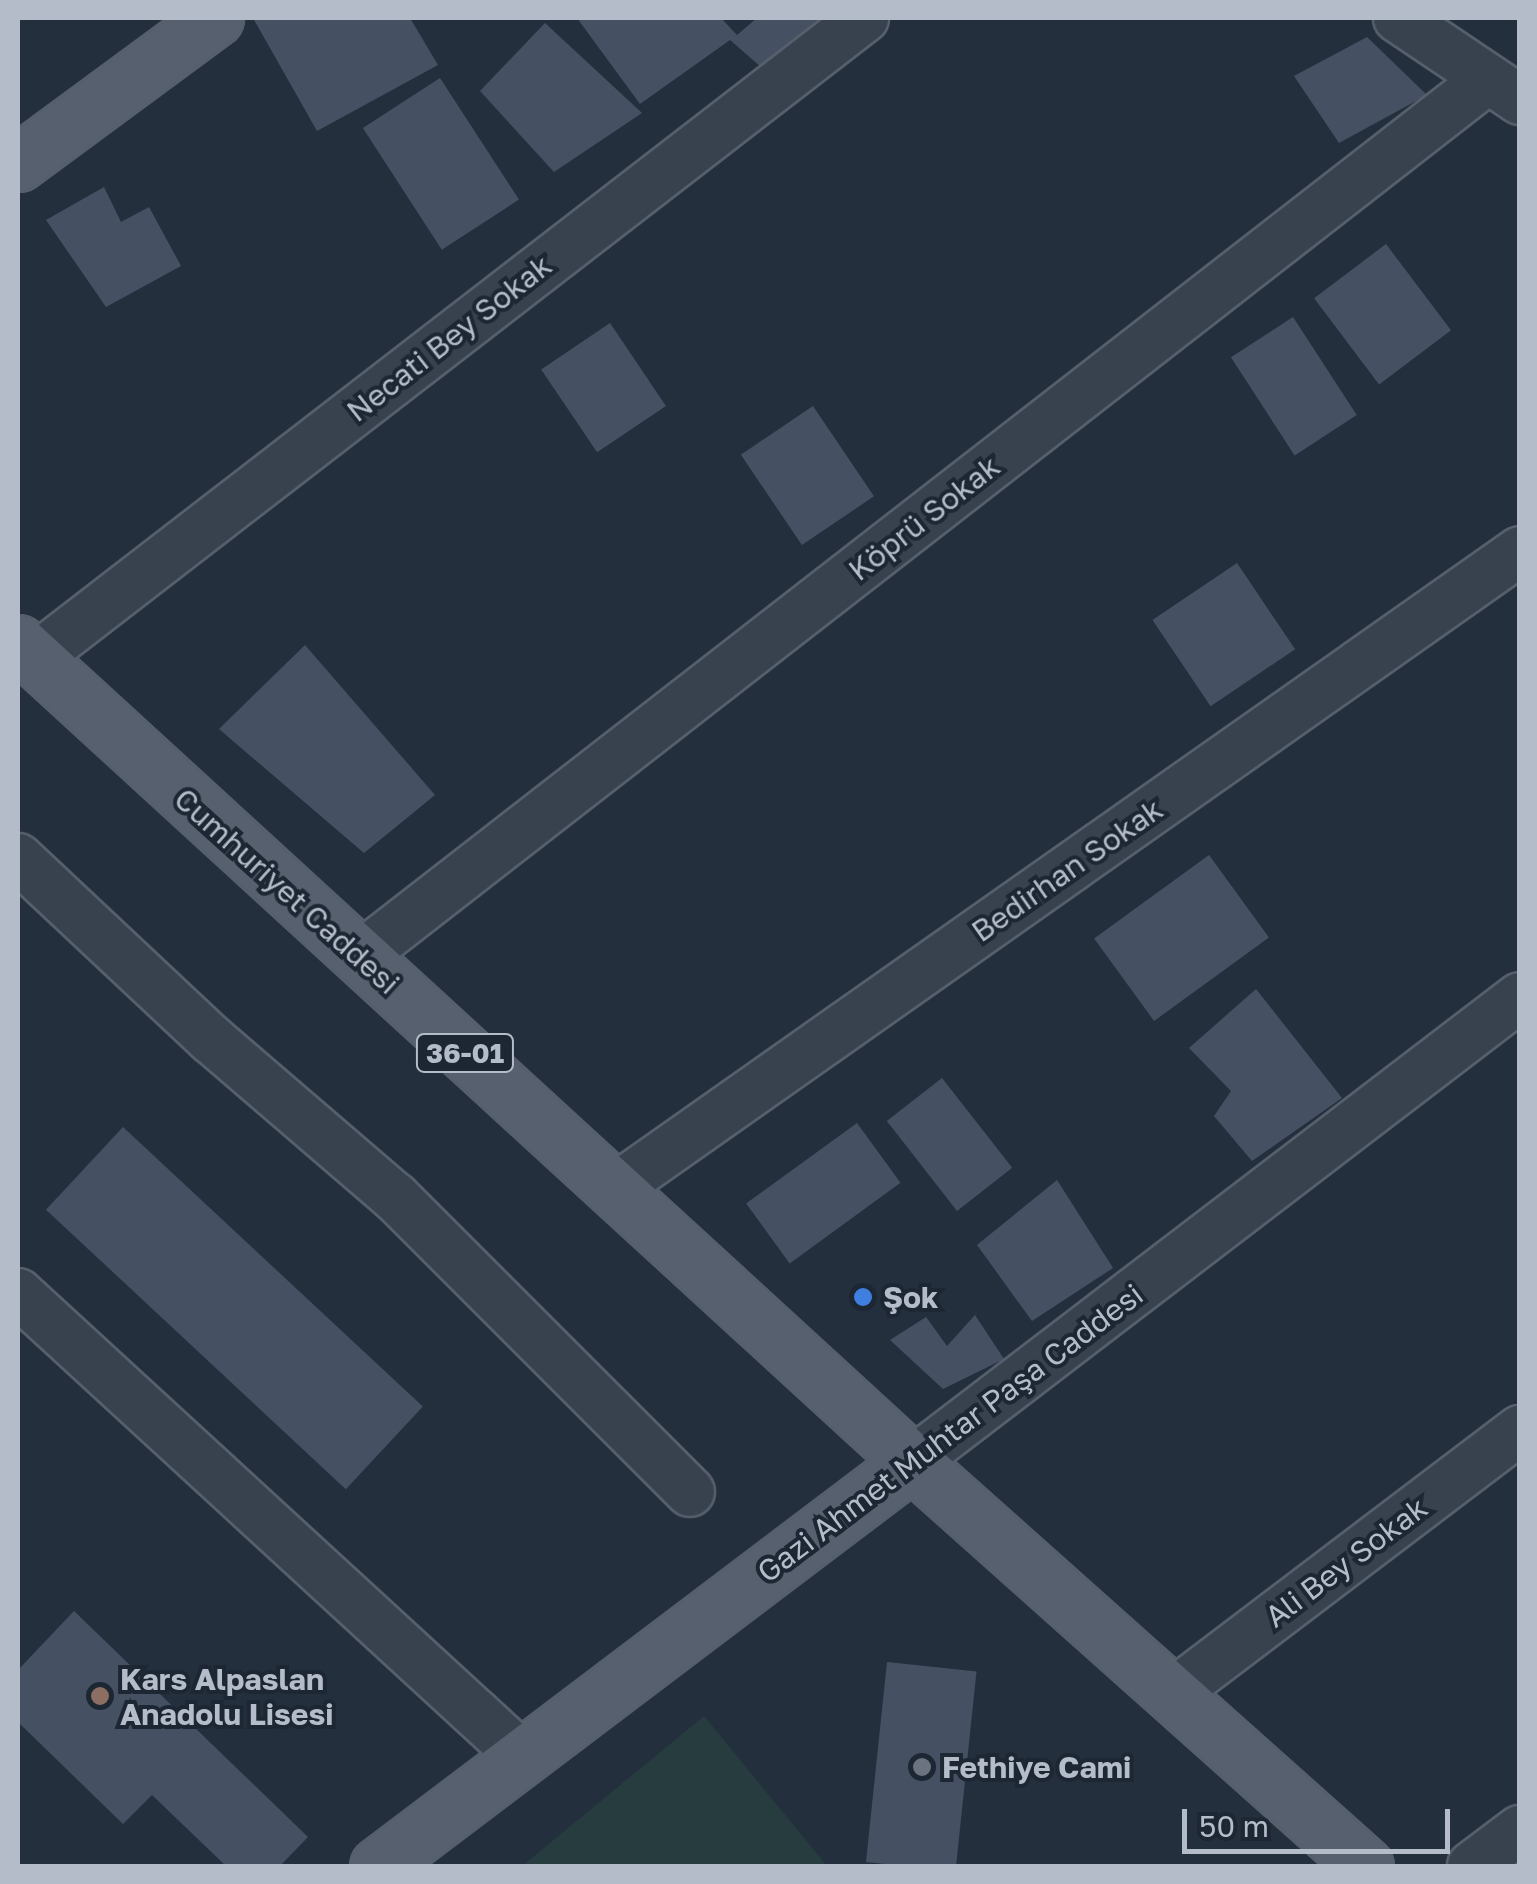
<!DOCTYPE html>
<html>
<head>
<meta charset="utf-8">
<style>
	body { margin:0 }
	#map { position:relative; width:1537px; height:1884px; overflow:hidden; background:#242f3e; font-family:"Golos Text",sans-serif }
	div>[style] { position:absolute }
	.green>* { inset:0; background:#263c3f }
	.building>* { inset:0; background:#455162; transform-origin:0 0 }
	.roads { filter:drop-shadow(2px 0 #565f6c) drop-shadow(-2px 0 #565f6c) drop-shadow(0 2px #565f6c) drop-shadow(0 -2px #565f6c) }
	.minor>* { height:48px; margin:-24px; padding:0 24px; transform-origin:24px; border-radius:24px; background:#38414e }
	.major>* { height:55px; margin:-27.5px; padding:0 27.5px; transform-origin:27.5px; border-radius:27.5px; background:#56606e }
	.dots>* { width:28px; height:28px; translate:-50% -50%; box-sizing:border-box; border:5px solid #1d2633; border-radius:50% }
	span { translate:-50% -50%; white-space:nowrap; text-align:center; line-height:1.15; -webkit-text-stroke:8px #1d2633; paint-order:stroke }
	.shield-label span { padding:2px 8px; background:#1d2633; border:2px solid; border-radius:8px; -webkit-text-stroke-width:0 }
	.shield-label { font-size:28px; color:#b4bcc9; font-weight:700 }
	.street-label { font-size:30px; color:#b4bcc9 }
	.poi-label { font-size:30px; color:#b4bcc9; font-weight:700 }
	.left { translate:0 -50%; text-align:left }
	.frame { position:absolute; inset:0; border:20px solid #b4bcc9; pointer-events:none }
	.scale { position:absolute; left:1182px; top:1809px; width:268px; height:45px; box-sizing:border-box; border:5px solid #b4bcc9; border-top:0; padding-left:12px; font-size:30px; line-height:35px; white-space:nowrap; color:#b4bcc9; -webkit-text-stroke:8px #1d2633; paint-order:stroke }
</style>
</head>
<body>
<div id="map">
	<div class="green">
		<div style="clip-path:polygon(704px 1716px,827px 1866px,522px 1866px)"></div>
	</div>
	<div class="building">
		<div style="clip-path:polygon(253px 18px,410px 18px,438px 65px,317px 131px)"></div>
		<div style="clip-path:polygon(577px 18px,721px 18px,737px 35px,757px 18px,826px 18px,761px 67px,730px 40px,640px 104px)"></div>
		<div style="clip-path:polygon(545px 23px,642px 113px,554px 172px,480px 91px)"></div>
		<div style="clip-path:polygon(1367px 37px,1427px 95px,1339px 143px,1294px 76px)"></div>
		<div style="left:440px;top:78px;width:145px;height:92px;rotate:57deg"></div>
		<div style="clip-path:polygon(104px 187px,121px 222px,149px 207px,181px 266px,106px 307px,46px 220px)"></div>
		<div style="left:1386px;top:244px;width:108px;height:90px;rotate:53deg"></div>
		<div style="left:1293px;top:317px;width:117px;height:74px;rotate:57deg"></div>
		<div style="left:610px;top:323px;width:100px;height:83px;rotate:56deg"></div>
		<div style="left:813px;top:406px;width:109px;height:87px;rotate:56deg"></div>
		<div style="left:1237px;top:563px;width:104px;height:102px;rotate:56deg"></div>
		<div style="clip-path:polygon(305px 645px,435px 795px,364px 853px,219px 729px)"></div>
		<div style="left:1209px;top:855px;width:102px;height:142px;rotate:54deg"></div>
		<div style="clip-path:polygon(1256px 989px,1342px 1098px,1252px 1161px,1214px 1116px,1231px 1091px,1189px 1048px)"></div>
		<div style="left:942px;top:1078px;width:114px;height:70px;rotate:52deg"></div>
		<div style="left:857px;top:1123px;width:74px;height:137px;rotate:54deg"></div>
		<div style="left:123px;top:1127px;width:410px;height:113px;rotate:43deg"></div>
		<div style="clip-path:polygon(1057px 1180px,1113px 1268px,1032px 1321px,977px 1245px)"></div>
		<div style="clip-path:polygon(975px 1315px,1004px 1359px,943px 1389px,890px 1340px,926px 1317px,947px 1346px)"></div>
		<div style="clip-path:polygon(74px 1611px,308px 1837px,280px 1866px,226px 1866px,152px 1795px,123px 1824px,18px 1722px,18px 1670px)"></div>
		<div style="left:887px;top:1662px;width:90px;height:201px;rotate:6deg"></div>
	</div>
	<div class="roads">
		<div class="minor">
			<div style="left:1398px;top:18px;width:147px;rotate:33.9deg"></div>
			<div style="left:34px;top:659px;width:1049px;rotate:-37.68deg"></div>
			<div style="left:18px;top:858px;width:265px;rotate:43.2deg"></div>
			<div style="left:211px;top:1039px;width:243px;rotate:40.7deg"></div>
			<div style="left:395px;top:1197px;width:417px;rotate:45deg"></div>
			<div style="left:359px;top:957px;width:1430px;rotate:-37.87deg"></div>
			<div style="left:614px;top:1189px;width:1108px;rotate:-35.15deg"></div>
			<div style="left:18px;top:1293px;width:686px;rotate:42.58deg"></div>
			<div style="left:912px;top:1462px;width:765px;rotate:-37.41deg"></div>
			<div style="left:1172px;top:1694px;width:437px;rotate:-37.2deg"></div>
			<div style="left:1472px;top:1866px;width:60px;rotate:-36.9deg"></div>
		</div>
		<div class="major">
			<div style="left:18px;top:163px;width:245px;rotate:-36.4deg"></div>
			<div style="left:18px;top:643px;width:1212px;rotate:42.49deg"></div>
			<div style="left:912px;top:1462px;width:607px;rotate:41.73deg"></div>
			<div style="left:378px;top:1866px;width:670px;rotate:-37.11deg"></div>
		</div>
	</div>
	<div class="dots">
		<div style="left:863px;top:1297px;background:#3f7fe0"></div>
		<div style="left:100px;top:1696px;background:#8d6e63"></div>
		<div style="left:922px;top:1767px;background:#6b7280"></div>
	</div>
	<div class="shield-label">
		<span style="left:465px;top:1053px">36-01</span>
	</div>
	<div class="street-label">
		<span style="left:449px;top:338px;rotate:-38deg">Necati Bey Sokak</span>
		<span style="left:924px;top:518px;rotate:-38deg">Köprü Sokak</span>
		<span style="left:1067px;top:870px;rotate:-35deg">Bedirhan Sokak</span>
		<span style="left:287px;top:891px;rotate:42deg">Cumhuriyet Caddesi</span>
		<span style="left:950px;top:1433px;rotate:-37deg">Gazi Ahmet Muhtar Paşa Caddesi</span>
		<span style="left:1346px;top:1562px;rotate:-37deg">Ali Bey Sokak</span>
	</div>
	<div class="poi-label">
		<span class="left" style="left:883px;top:1297px">Şok</span>
		<span class="left" style="left:120px;top:1696px">Kars Alpaslan<br>Anadolu Lisesi</span>
		<span class="left" style="left:942px;top:1767px">Fethiye Cami</span>
	</div>
	<div class="frame"></div>
	<div class="scale">50 m</div>
</div>
</body>
</html>
